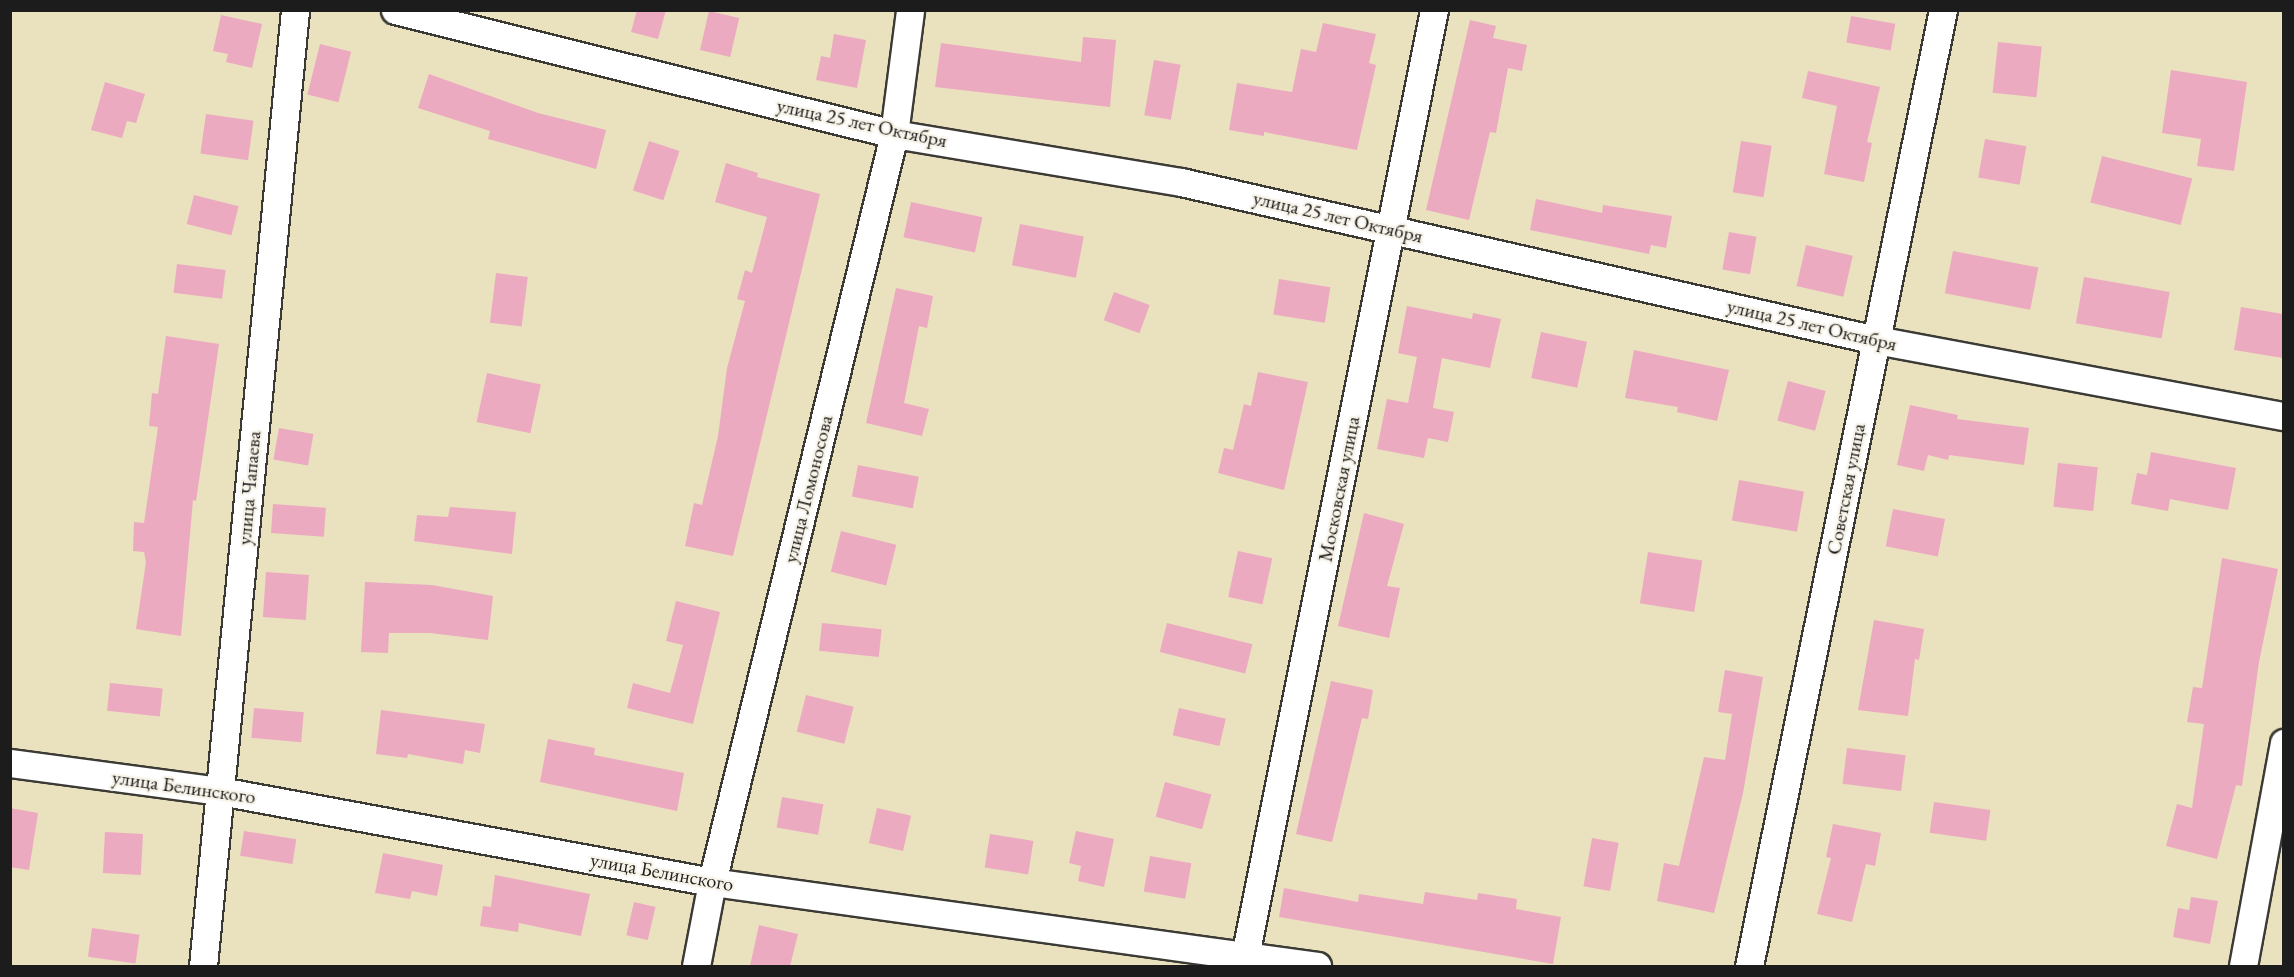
<!DOCTYPE html>
<html>
<head>
<meta charset="utf-8">
<style>
	body { margin:0 }
	#map { position:relative; width:2294px; height:977px; overflow:hidden; background:#eae1be; font-family:"EB Garamond",serif }
	div>[style] { position:absolute }
	.building>* { inset:0; background:#ecaac1; transform-origin:0 0 }
	.roads { filter:drop-shadow(2px 0 #3b3a34) drop-shadow(-2px 0 #3b3a34) drop-shadow(0 2px #3b3a34) drop-shadow(0 -2px #3b3a34) }
	.minor>* { height:27px; margin:-13.5px; padding:0 13.5px; transform-origin:13.5px; border-radius:13.5px; background:#fff }
	span { translate:-50% -50%; white-space:nowrap; text-align:center; line-height:1.15; -webkit-text-stroke:4.5px #f7f3e8; paint-order:stroke }
	.street-label { font-size:20px; color:#1c1c1c }
	.frame { position:absolute; inset:0; border:12px solid #1c1c1c; pointer-events:none }
</style>
</head>
<body>
<div id="map">
	<div class="building">
		<div style="clip-path:polygon(637px 10px,666px 10px,658px 39px,631px 32px)"></div>
		<div style="left:709px;top:11px;width:31px;height:40px;rotate:13deg"></div>
		<div style="clip-path:polygon(221px 15px,262px 24px,252px 68px,226px 62px,228px 54px,213px 51px)"></div>
		<div style="left:1851px;top:16px;width:45px;height:27px;rotate:10deg"></div>
		<div style="clip-path:polygon(1470px 20px,1496px 26px,1493px 38px,1527px 45px,1522px 71px,1508px 68px,1496px 133px,1490px 132px,1469px 220px,1426px 210px)"></div>
		<div style="clip-path:polygon(1323px 23px,1376px 34px,1369px 63px,1376px 65px,1357px 150px,1264px 132px,1264px 136px,1229px 130px,1237px 83px,1292px 92px,1301px 49px,1316px 52px)"></div>
		<div style="clip-path:polygon(834px 34px,866px 40px,857px 88px,816px 80px,821px 56px,830px 58px)"></div>
		<div style="clip-path:polygon(1083px 37px,1116px 40px,1110px 107px,935px 87px,941px 43px,1081px 62px)"></div>
		<div style="left:1998px;top:42px;width:44px;height:51px;rotate:6deg"></div>
		<div style="left:320px;top:44px;width:32px;height:52px;rotate:14deg"></div>
		<div style="left:1154px;top:60px;width:27px;height:56px;rotate:10deg"></div>
		<div style="clip-path:polygon(2171px 70px,2247px 82px,2234px 171px,2197px 166px,2201px 139px,2162px 133px)"></div>
		<div style="clip-path:polygon(1808px 71px,1880px 87px,1867px 142px,1872px 143px,1864px 182px,1824px 174px,1837px 106px,1802px 98px)"></div>
		<div style="clip-path:polygon(429px 74px,538px 113px,606px 130px,596px 169px,488px 139px,490px 131px,418px 108px)"></div>
		<div style="clip-path:polygon(105px 82px,145px 94px,136px 123px,127px 121px,122px 138px,91px 130px)"></div>
		<div style="left:206px;top:114px;width:48px;height:40px;rotate:8deg"></div>
		<div style="left:1985px;top:139px;width:42px;height:39px;rotate:10deg"></div>
		<div style="left:649px;top:141px;width:32px;height:52px;rotate:18deg"></div>
		<div style="left:1741px;top:141px;width:31px;height:52px;rotate:9deg"></div>
		<div style="left:2102px;top:156px;width:93px;height:48px;rotate:14deg"></div>
		<div style="clip-path:polygon(726px 163px,758px 173px,757px 177px,820px 194px,733px 556px,685px 546px,694px 503px,702px 505px,718px 436px,727px 368px,745px 301px,737px 299px,745px 270px,752px 273px,767px 217px,715px 202px)"></div>
		<div style="left:194px;top:195px;width:46px;height:30px;rotate:14deg"></div>
		<div style="clip-path:polygon(1536px 199px,1602px 213px,1603px 205px,1672px 216px,1666px 248px,1651px 245px,1649px 254px,1530px 230px)"></div>
		<div style="left:911px;top:202px;width:73px;height:36px;rotate:12deg"></div>
		<div style="left:1020px;top:224px;width:65px;height:42px;rotate:11deg"></div>
		<div style="left:1729px;top:232px;width:28px;height:38px;rotate:10deg"></div>
		<div style="left:1806px;top:245px;width:48px;height:42px;rotate:13deg"></div>
		<div style="left:1953px;top:251px;width:87px;height:43px;rotate:11deg"></div>
		<div style="left:177px;top:264px;width:49px;height:29px;rotate:7deg"></div>
		<div style="left:496px;top:273px;width:32px;height:50px;rotate:7deg"></div>
		<div style="left:2084px;top:277px;width:87px;height:47px;rotate:10deg"></div>
		<div style="left:1279px;top:279px;width:52px;height:36px;rotate:9deg"></div>
		<div style="clip-path:polygon(896px 288px,933px 296px,927px 328px,919px 326px,904px 403px,929px 409px,922px 436px,866px 423px)"></div>
		<div style="left:1114px;top:292px;width:38px;height:30px;rotate:20deg"></div>
		<div style="clip-path:polygon(1407px 306px,1472px 319px,1473px 313px,1501px 319px,1490px 368px,1442px 358px,1433px 408px,1454px 412px,1448px 442px,1428px 438px,1424px 458px,1377px 449px,1387px 399px,1408px 403px,1417px 357px,1398px 353px)"></div>
		<div style="clip-path:polygon(2241px 307px,2283px 314px,2283px 358px,2234px 350px)"></div>
		<div style="left:1541px;top:332px;width:47px;height:47px;rotate:12deg"></div>
		<div style="clip-path:polygon(166px 336px,219px 344px,196px 501px,193px 500px,181px 636px,136px 629px,146px 562px,144px 552px,133px 551px,134px 522px,144px 523px,158px 427px,149px 426px,152px 393px,158px 394px)"></div>
		<div style="clip-path:polygon(1634px 350px,1729px 370px,1717px 421px,1677px 412px,1678px 407px,1625px 398px)"></div>
		<div style="clip-path:polygon(1258px 372px,1308px 382px,1284px 490px,1218px 473px,1224px 448px,1233px 450px,1244px 404px,1251px 406px)"></div>
		<div style="left:487px;top:373px;width:55px;height:50px;rotate:12deg"></div>
		<div style="left:1788px;top:381px;width:39px;height:41px;rotate:15deg"></div>
		<div style="clip-path:polygon(1910px 405px,1958px 415px,1957px 419px,2029px 428px,2024px 465px,1949px 455px,1948px 460px,1928px 455px,1924px 471px,1897px 465px)"></div>
		<div style="left:279px;top:428px;width:35px;height:32px;rotate:10deg"></div>
		<div style="clip-path:polygon(2151px 452px,2236px 468px,2228px 510px,2170px 499px,2168px 511px,2131px 504px,2137px 473px,2147px 475px)"></div>
		<div style="left:2058px;top:463px;width:40px;height:44px;rotate:6deg"></div>
		<div style="left:858px;top:465px;width:62px;height:32px;rotate:11deg"></div>
		<div style="left:1739px;top:480px;width:66px;height:41px;rotate:10deg"></div>
		<div style="left:273px;top:504px;width:53px;height:29px;rotate:4deg"></div>
		<div style="clip-path:polygon(450px 507px,516px 512px,512px 554px,414px 541px,417px 515px,448px 517px)"></div>
		<div style="left:1893px;top:509px;width:53px;height:38px;rotate:11deg"></div>
		<div style="clip-path:polygon(1364px 513px,1404px 524px,1387px 586px,1400px 588px,1389px 638px,1338px 626px)"></div>
		<div style="left:841px;top:531px;width:57px;height:42px;rotate:14deg"></div>
		<div style="left:1238px;top:551px;width:35px;height:47px;rotate:12deg"></div>
		<div style="left:1648px;top:552px;width:55px;height:52px;rotate:9deg"></div>
		<div style="clip-path:polygon(2222px 558px,2278px 569px,2259px 662px,2242px 786px,2236px 785px,2217px 859px,2166px 846px,2177px 804px,2192px 808px,2204px 724px,2187px 722px,2193px 687px,2202px 688px)"></div>
		<div style="left:266px;top:572px;width:43px;height:45px;rotate:4deg"></div>
		<div style="clip-path:polygon(365px 582px,432px 585px,493px 596px,488px 640px,430px 633px,389px 633px,388px 653px,361px 652px)"></div>
		<div style="clip-path:polygon(676px 601px,720px 612px,693px 724px,627px 708px,633px 683px,670px 693px,683px 645px,666px 641px)"></div>
		<div style="clip-path:polygon(1874px 620px,1924px 629px,1919px 660px,1915px 659px,1908px 716px,1858px 710px)"></div>
		<div style="left:822px;top:623px;width:60px;height:28px;rotate:6deg"></div>
		<div style="left:1167px;top:623px;width:88px;height:30px;rotate:14deg"></div>
		<div style="clip-path:polygon(1725px 670px,1763px 677px,1743px 793px,1714px 913px,1657px 901px,1664px 863px,1679px 866px,1704px 757px,1725px 760px,1732px 714px,1718px 712px)"></div>
		<div style="clip-path:polygon(1331px 681px,1373px 690px,1368px 719px,1362px 718px,1332px 842px,1296px 834px)"></div>
		<div style="left:110px;top:683px;width:53px;height:28px;rotate:6deg"></div>
		<div style="left:806px;top:695px;width:49px;height:38px;rotate:14deg"></div>
		<div style="left:254px;top:708px;width:50px;height:30px;rotate:5deg"></div>
		<div style="left:1179px;top:708px;width:48px;height:28px;rotate:13deg"></div>
		<div style="clip-path:polygon(381px 710px,485px 724px,480px 753px,465px 750px,463px 764px,408px 754px,407px 758px,376px 754px)"></div>
		<div style="clip-path:polygon(548px 739px,595px 748px,594px 755px,684px 773px,677px 811px,540px 782px)"></div>
		<div style="left:1847px;top:748px;width:59px;height:36px;rotate:7deg"></div>
		<div style="left:1165px;top:782px;width:48px;height:36px;rotate:15deg"></div>
		<div style="left:782px;top:797px;width:42px;height:31px;rotate:10deg"></div>
		<div style="left:1934px;top:802px;width:57px;height:31px;rotate:8deg"></div>
		<div style="clip-path:polygon(10px 808px,38px 813px,29px 870px,10px 867px)"></div>
		<div style="left:877px;top:808px;width:35px;height:36px;rotate:13deg"></div>
		<div style="clip-path:polygon(1833px 824px,1881px 833px,1875px 866px,1866px 864px,1852px 922px,1817px 914px,1831px 858px,1826px 857px)"></div>
		<div style="left:244px;top:831px;width:53px;height:25px;rotate:9deg"></div>
		<div style="clip-path:polygon(1076px 831px,1114px 839px,1104px 887px,1078px 881px,1081px 866px,1069px 863px)"></div>
		<div style="left:105px;top:832px;width:38px;height:41px;rotate:3deg"></div>
		<div style="left:990px;top:834px;width:44px;height:34px;rotate:9deg"></div>
		<div style="left:1592px;top:838px;width:27px;height:49px;rotate:10deg"></div>
		<div style="clip-path:polygon(383px 853px,443px 865px,437px 896px,412px 891px,410px 899px,375px 893px)"></div>
		<div style="left:1150px;top:856px;width:42px;height:36px;rotate:10deg"></div>
		<div style="clip-path:polygon(495px 875px,590px 894px,581px 936px,519px 923px,518px 932px,480px 926px,483px 906px,491px 907px)"></div>
		<div style="clip-path:polygon(1284px 888px,1358px 902px,1359px 894px,1423px 904px,1425px 892px,1477px 900px,1478px 893px,1517px 899px,1516px 909px,1561px 917px,1553px 964px,1279px 917px)"></div>
		<div style="clip-path:polygon(2191px 897px,2218px 901px,2210px 944px,2173px 937px,2178px 908px,2189px 910px)"></div>
		<div style="left:634px;top:902px;width:22px;height:34px;rotate:13deg"></div>
		<div style="clip-path:polygon(759px 925px,798px 934px,790px 966px,750px 966px)"></div>
		<div style="left:92px;top:928px;width:48px;height:29px;rotate:8deg"></div>
	</div>
	<div class="roads">
		<div class="minor">
			<div style="left:395px;top:10px;width:514px;rotate:13.96deg"></div>
			<div style="left:894px;top:134px;width:291px;rotate:9.5deg"></div>
			<div style="left:1181px;top:182px;width:713px;rotate:12.81deg"></div>
			<div style="left:1876px;top:340px;width:415px;rotate:10.6deg"></div>
			<div style="left:10px;top:763px;width:212px;rotate:7.6deg"></div>
			<div style="left:220px;top:791px;width:500px;rotate:10.48deg"></div>
			<div style="left:712px;top:882px;width:611px;rotate:7.9deg"></div>
			<div style="left:203px;top:966px;width:960px;rotate:-84.5deg"></div>
			<div style="left:696px;top:966px;width:86px;rotate:-79.2deg"></div>
			<div style="left:712px;top:882px;width:770px;rotate:-76.32deg"></div>
			<div style="left:894px;top:134px;width:125px;rotate:-82.6deg"></div>
			<div style="left:1243px;top:966px;width:975px;rotate:-78.7deg"></div>
			<div style="left:1749px;top:966px;width:975px;rotate:-78.53deg"></div>
			<div style="left:2243px;top:966px;width:227px;rotate:-79.6deg"></div>
		</div>
	</div>
	<div class="street-label">
		<span style="left:862px;top:123px;rotate:12deg">улица 25 лет Октября</span>
		<span style="left:1338px;top:217px;rotate:13deg">улица 25 лет Октября</span>
		<span style="left:1812px;top:325px;rotate:13deg">улица 25 лет Октября</span>
		<span style="left:249px;top:488px;rotate:-85deg">улица Чапаева</span>
		<span style="left:808px;top:489px;rotate:-76deg">улица Ломоносова</span>
		<span style="left:1339px;top:489px;rotate:-79deg">Московская улица</span>
		<span style="left:1846px;top:489px;rotate:-79deg">Советская улица</span>
		<span style="left:184px;top:787px;rotate:8deg">улица Белинского</span>
		<span style="left:662px;top:872px;rotate:10deg">улица Белинского</span>
	</div>
	<div class="frame"></div>
</div>
</body>
</html>
